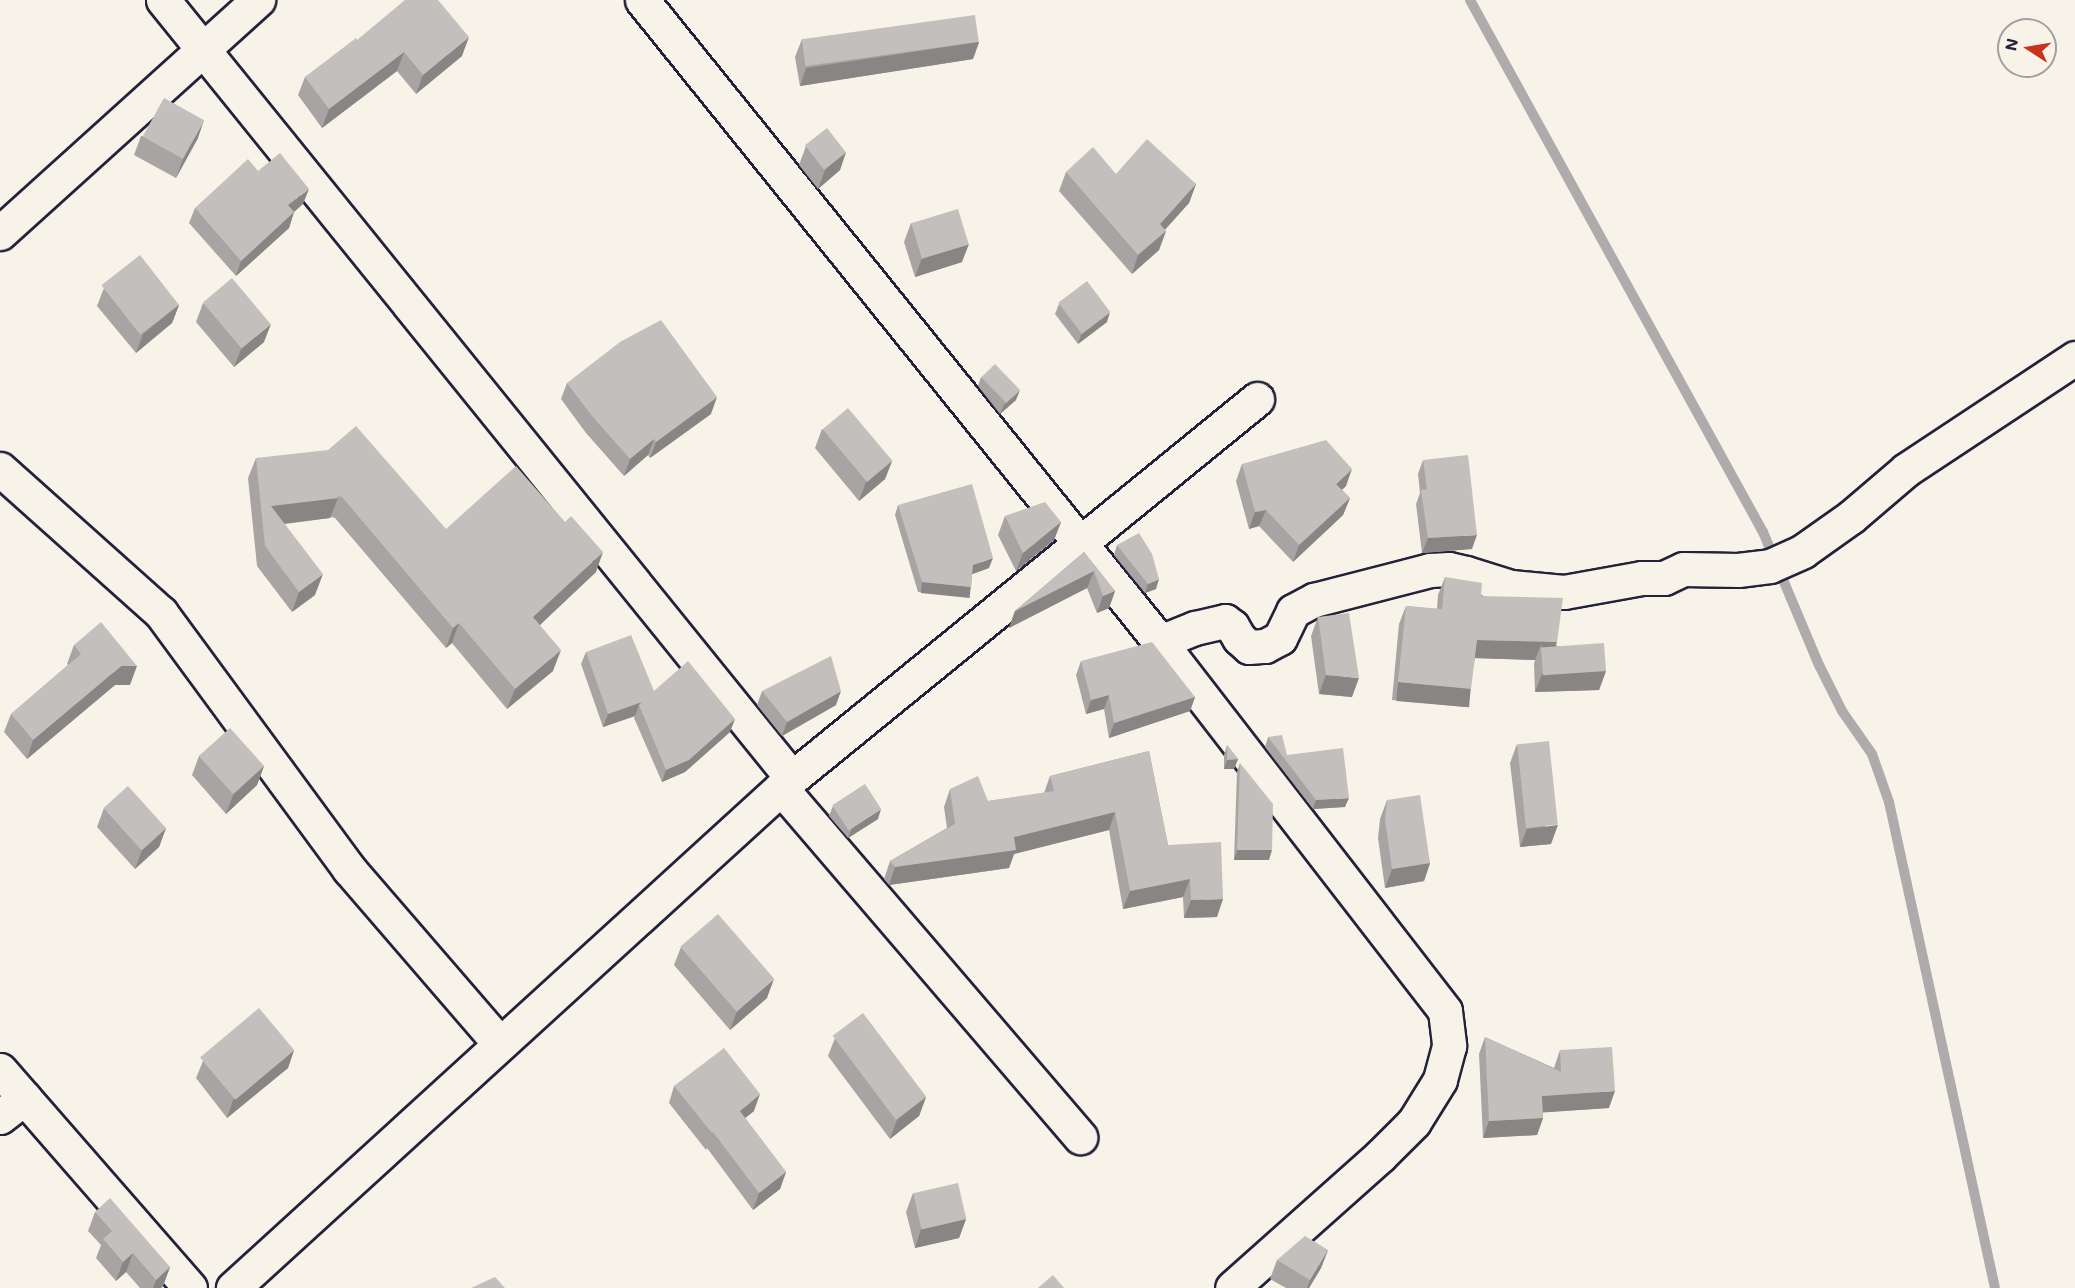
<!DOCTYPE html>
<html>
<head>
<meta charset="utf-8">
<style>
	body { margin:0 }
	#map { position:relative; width:2075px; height:1288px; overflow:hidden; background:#f7f3e8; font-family:Mali,sans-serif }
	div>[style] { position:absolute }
	.stream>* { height:10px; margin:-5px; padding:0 5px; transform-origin:5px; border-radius:5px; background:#aeabad }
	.roads { filter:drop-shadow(2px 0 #22223b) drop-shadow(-2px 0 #22223b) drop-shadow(0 2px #22223b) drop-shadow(0 -2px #22223b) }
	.minor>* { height:33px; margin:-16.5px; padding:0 16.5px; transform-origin:16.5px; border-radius:16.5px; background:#f7f3e8 }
	.wall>* { inset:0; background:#a7a4a3 }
	.shaded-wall>* { inset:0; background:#888684; transform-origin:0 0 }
	.building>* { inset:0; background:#c2bfbd; transform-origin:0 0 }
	span { translate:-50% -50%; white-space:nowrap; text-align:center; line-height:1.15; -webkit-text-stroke:6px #f7f3e8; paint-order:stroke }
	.north { position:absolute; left:1997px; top:18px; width:60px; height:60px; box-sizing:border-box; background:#f7f3e8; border:2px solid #a29fa3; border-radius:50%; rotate:282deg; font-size:16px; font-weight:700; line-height:24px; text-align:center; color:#22223b }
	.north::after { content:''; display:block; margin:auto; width:21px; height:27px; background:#c8321e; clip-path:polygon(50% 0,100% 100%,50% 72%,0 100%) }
</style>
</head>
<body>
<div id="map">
	<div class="stream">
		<div style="left:1470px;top:0;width:607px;rotate:61.16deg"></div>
		<div style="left:1763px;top:532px;width:144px;rotate:67.2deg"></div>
		<div style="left:1819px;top:665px;width:51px;rotate:63.4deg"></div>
		<div style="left:1842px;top:711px;width:52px;rotate:55.1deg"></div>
		<div style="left:1872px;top:754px;width:51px;rotate:70.5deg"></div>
		<div style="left:1889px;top:802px;width:497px;rotate:77.7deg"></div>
	</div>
	<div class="roads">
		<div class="minor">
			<div style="left:163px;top:0;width:1000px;rotate:51.05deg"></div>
			<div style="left:792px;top:778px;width:757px;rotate:137.62deg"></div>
			<div style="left:642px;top:0;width:825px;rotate:51.1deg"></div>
			<div style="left:1160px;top:642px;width:466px;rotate:52.3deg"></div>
			<div style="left:1445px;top:1011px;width:35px;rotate:83deg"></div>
			<div style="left:1449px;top:1046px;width:35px;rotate:105deg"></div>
			<div style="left:1440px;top:1080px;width:49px;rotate:121.8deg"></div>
			<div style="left:1414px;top:1122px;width:48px;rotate:135deg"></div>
			<div style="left:1380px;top:1156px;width:198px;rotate:138.3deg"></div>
			<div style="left:0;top:233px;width:348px;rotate:-42.1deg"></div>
			<div style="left:0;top:469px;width:216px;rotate:41.8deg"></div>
			<div style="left:161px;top:613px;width:318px;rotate:53.7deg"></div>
			<div style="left:349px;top:869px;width:231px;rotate:49.2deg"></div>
			<div style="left:1160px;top:642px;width:38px;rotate:-22deg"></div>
			<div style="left:1195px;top:628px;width:31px;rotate:-13deg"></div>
			<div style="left:1225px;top:621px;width:9px;rotate:36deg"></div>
			<div style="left:1232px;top:626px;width:14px;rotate:60deg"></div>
			<div style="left:1239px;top:638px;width:13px;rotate:42deg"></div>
			<div style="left:1249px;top:647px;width:16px;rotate:-4deg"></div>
			<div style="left:1265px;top:646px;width:17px;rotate:-28deg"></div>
			<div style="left:1280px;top:638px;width:30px;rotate:-64deg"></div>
			<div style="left:1293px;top:611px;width:24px;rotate:-28deg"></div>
			<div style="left:1314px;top:600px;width:120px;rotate:-14.5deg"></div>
			<div style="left:1430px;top:570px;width:19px;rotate:-3deg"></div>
			<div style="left:1449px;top:569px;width:17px;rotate:13deg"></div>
			<div style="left:1466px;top:573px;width:47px;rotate:17.3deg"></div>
			<div style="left:1511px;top:587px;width:53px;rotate:5.4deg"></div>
			<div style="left:1564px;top:592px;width:79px;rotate:-10.2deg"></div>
			<div style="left:1642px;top:578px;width:22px"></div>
			<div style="left:1664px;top:578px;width:21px;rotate:-25deg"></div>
			<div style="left:1683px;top:569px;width:55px;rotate:1deg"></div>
			<div style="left:1738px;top:570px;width:32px;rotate:-7deg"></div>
			<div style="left:1770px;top:566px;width:36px;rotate:-24deg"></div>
			<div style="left:1803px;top:551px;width:59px;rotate:-35.3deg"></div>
			<div style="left:1851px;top:517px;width:72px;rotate:-40.5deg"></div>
			<div style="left:1906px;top:470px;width:203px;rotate:-33.5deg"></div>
			<div style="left:792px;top:778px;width:600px;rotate:-39.18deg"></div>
			<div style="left:781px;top:788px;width:460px;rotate:49.4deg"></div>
			<div style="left:0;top:1070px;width:289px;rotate:48.9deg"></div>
			<div style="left:0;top:1117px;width:31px;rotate:-38deg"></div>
		</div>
	</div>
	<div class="wall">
		<div style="clip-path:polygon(802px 39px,979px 42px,973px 59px,800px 86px,795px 57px)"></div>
		<div style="clip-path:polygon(357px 40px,462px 56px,416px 94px,397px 71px,322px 128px,298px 95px,305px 77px)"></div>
		<div style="clip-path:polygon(141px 136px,198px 138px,176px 178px,134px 155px)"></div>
		<div style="clip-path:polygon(806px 146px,846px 152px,840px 170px,818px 189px,799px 165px)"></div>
		<div style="clip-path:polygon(258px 171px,303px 204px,294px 212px,289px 228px,236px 276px,189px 223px,195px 208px)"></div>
		<div style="clip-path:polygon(1066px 172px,1116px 174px,1196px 184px,1189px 203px,1165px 230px,1166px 231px,1159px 250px,1132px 274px,1059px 191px)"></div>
		<div style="clip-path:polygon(911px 223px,962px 262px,915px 277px,904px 242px)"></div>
		<div style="clip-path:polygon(104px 288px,179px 305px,172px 323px,136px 353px,97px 306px)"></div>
		<div style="clip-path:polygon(203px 303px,264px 342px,234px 367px,196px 322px)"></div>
		<div style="clip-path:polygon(1059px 304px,1107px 322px,1078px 344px,1055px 314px)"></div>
		<div style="clip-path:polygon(981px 377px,1016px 400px,1000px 414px,978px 386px)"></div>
		<div style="clip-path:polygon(567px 383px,711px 414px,650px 458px,648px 455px,624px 476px,586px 433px,561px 399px)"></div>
		<div style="clip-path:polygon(822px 429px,892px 461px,885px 479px,859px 501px,815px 448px)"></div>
		<div style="clip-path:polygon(256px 458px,446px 529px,596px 572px,540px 625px,553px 671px,507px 709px,452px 643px,446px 648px,335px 518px,331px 517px,330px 518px,285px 524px,315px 595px,292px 612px,257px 566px,248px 478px)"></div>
		<div style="clip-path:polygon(1423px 460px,1472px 549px,1422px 553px,1416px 504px,1420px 493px,1418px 474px)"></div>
		<div style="clip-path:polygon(1242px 464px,1346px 486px,1342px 490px,1350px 498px,1343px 515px,1293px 562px,1259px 526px,1249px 529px,1236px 481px)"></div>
		<div style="clip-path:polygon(898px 505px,989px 568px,972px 574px,971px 587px,967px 597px,918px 592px,895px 515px)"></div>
		<div style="clip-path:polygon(1005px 516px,1061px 522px,1054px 540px,1016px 571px,998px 535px)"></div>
		<div style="clip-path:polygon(1117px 545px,1156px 589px,1145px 593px,1114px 555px)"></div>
		<div style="clip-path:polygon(1084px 552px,1115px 591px,1109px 608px,1097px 613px,1087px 588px,1009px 628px,1015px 611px)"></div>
		<div style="clip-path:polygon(1445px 577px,1481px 596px,1556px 645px,1606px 671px,1599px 690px,1535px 692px,1534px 664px,1535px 660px,1475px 658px,1465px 707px,1392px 700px,1399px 624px,1406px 606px,1437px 609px,1438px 595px)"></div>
		<div style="clip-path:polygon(1318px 617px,1352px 697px,1319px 694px,1311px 636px)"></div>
		<div style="clip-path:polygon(74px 645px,130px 685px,115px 685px,27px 759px,4px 732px,11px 714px,68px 665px,67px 664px)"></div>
		<div style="clip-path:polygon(586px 652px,654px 691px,730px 732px,685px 772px,662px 782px,634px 718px,635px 716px,603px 727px,581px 664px)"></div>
		<div style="clip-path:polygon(1081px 661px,1195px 697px,1190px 711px,1109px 738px,1104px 709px,1086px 714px,1076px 675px)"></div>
		<div style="clip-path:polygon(762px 691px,836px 705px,782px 736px,757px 705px)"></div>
		<div style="clip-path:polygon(1268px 737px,1287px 755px,1345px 807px,1313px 809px,1265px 747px)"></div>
		<div style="clip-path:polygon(1517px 744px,1551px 844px,1520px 847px,1510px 763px)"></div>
		<div style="clip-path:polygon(1227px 745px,1238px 759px,1234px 769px,1224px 769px,1224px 755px)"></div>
		<div style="clip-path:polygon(1149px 751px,1168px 845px,1217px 917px,1184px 918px,1183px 897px,1123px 909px,1109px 830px,1014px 854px,1009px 868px,889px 885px,884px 879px,890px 861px,947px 828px,944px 807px,950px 789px,988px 801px,1044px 793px,1050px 776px)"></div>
		<div style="clip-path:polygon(199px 756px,264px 766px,257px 785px,226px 814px,192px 775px)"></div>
		<div style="clip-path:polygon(1240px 763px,1269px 860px,1234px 860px,1237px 772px)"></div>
		<div style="clip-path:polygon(1387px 800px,1430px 863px,1424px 881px,1385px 888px,1378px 838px,1380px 819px)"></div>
		<div style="clip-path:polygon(833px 806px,878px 819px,848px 838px,829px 816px)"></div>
		<div style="clip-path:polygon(104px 808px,166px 828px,159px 847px,135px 869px,97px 827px)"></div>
		<div style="clip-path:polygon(681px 947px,767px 998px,730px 1030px,674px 965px)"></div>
		<div style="clip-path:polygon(1485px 1037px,1554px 1068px,1560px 1050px,1609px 1108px,1543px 1112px,1543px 1118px,1537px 1135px,1483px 1138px,1479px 1054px)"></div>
		<div style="clip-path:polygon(835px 1038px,926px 1097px,919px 1116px,890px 1139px,828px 1056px)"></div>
		<div style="clip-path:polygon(294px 1050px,288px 1068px,227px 1118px,196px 1078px,203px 1061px)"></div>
		<div style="clip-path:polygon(674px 1086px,754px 1111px,745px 1118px,786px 1172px,780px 1189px,753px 1210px,707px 1148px,706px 1150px,669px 1103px)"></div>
		<div style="clip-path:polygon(913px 1193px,966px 1219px,959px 1238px,915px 1248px,906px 1212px)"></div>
		<div style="clip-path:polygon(95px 1212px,170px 1267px,163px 1286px,161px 1288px,140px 1288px,126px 1272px,116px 1281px,96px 1258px,101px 1245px,88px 1231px)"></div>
		<div style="clip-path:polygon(1328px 1250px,1321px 1268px,1309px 1288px,1286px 1288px,1270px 1279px,1277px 1260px)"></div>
	</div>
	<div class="shaded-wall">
		<div style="clip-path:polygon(469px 37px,462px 56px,416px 94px,423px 75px)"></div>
		<div style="clip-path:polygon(979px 42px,973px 59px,800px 86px,806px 68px)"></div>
		<div style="clip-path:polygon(404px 52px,397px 71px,322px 128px,329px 109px)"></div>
		<div style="clip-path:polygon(204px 120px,198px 138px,176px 178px,183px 159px)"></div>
		<div style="clip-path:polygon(846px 152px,840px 170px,818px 189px,825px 170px)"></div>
		<div style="clip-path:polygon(1196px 184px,1189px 203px,1157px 238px,1166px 231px,1159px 250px,1132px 274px,1138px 255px,1160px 224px)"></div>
		<div style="clip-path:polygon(309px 189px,303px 204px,283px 221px,288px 205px)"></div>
		<div style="clip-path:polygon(294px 212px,289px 228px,236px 276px,241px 261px)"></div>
		<div style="clip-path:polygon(969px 244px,962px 262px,915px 277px,922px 258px)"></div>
		<div style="clip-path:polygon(179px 305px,172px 323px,136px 353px,143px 334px)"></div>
		<div style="clip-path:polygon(1110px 312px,1107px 322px,1078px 344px,1081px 335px)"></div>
		<div style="clip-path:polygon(271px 324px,264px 342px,234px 367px,241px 349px)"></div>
		<div style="clip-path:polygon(1020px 390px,1016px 400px,1000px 414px,1004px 405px)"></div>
		<div style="clip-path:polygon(717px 397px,711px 414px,650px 458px,656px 442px)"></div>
		<div style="clip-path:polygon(654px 439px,648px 455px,624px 476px,630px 459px)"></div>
		<div style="clip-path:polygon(892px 461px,885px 479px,859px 501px,866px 482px)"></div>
		<div style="clip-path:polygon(1352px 469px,1346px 486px,1330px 500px,1336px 484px)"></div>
		<div style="clip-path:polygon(338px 498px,330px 518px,264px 526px,271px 506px)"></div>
		<div style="clip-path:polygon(1350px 498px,1343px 515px,1293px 562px,1299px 545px)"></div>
		<div style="clip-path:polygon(1266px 510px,1259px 526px,1249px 529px,1255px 512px)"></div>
		<div style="clip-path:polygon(1061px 522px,1054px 540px,1016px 571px,1023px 553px)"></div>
		<div style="clip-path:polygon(1477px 535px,1472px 549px,1422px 553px,1428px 538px)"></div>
		<div style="clip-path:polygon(603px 552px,596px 572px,526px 638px,533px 617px)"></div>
		<div style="clip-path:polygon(993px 558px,989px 568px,970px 575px,973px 565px)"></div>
		<div style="clip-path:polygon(1094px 571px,1087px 588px,1009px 628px,1015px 611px)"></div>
		<div style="clip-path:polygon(323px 574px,315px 595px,292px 612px,299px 592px)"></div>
		<div style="clip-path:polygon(1159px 579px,1156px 589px,1145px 593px,1148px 584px)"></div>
		<div style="left:922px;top:582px;width:49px;height:11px;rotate:6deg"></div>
		<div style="clip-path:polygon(1115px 591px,1109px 608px,1097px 613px,1103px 596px)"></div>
		<div style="clip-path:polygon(459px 623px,452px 643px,446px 648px,453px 628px)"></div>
		<div style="clip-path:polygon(1477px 640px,1557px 642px,1550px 661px,1541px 645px,1535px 660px,1471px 658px)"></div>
		<div style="clip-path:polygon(561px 650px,553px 671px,507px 709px,515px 689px)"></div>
		<div style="clip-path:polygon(121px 666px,137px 666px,130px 685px,115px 685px,27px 759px,33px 740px)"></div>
		<div style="clip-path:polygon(1606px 671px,1599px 690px,1535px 692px,1542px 674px)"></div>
		<div style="clip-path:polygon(1326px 675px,1359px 678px,1352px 697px,1319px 694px)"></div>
		<div style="left:1398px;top:682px;width:73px;height:19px;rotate:5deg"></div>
		<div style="clip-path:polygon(841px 691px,836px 705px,782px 736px,787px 722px)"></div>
		<div style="clip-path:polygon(1109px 695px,1104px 709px,1086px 714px,1091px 700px)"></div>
		<div style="clip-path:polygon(1195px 697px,1190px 711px,1109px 738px,1114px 723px)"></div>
		<div style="clip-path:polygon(642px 702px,639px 705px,635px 716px,603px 727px,608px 714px)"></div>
		<div style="clip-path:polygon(735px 719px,730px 732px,685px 772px,662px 782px,666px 770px)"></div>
		<div style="clip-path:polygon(1238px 759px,1234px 769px,1224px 769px,1227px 760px)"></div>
		<div style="clip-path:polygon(264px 766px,257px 785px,226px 814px,233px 795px)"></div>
		<div style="clip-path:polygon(1349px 798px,1345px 807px,1313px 809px,1316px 800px)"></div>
		<div style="clip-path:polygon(881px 809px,878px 819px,848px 838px,852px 828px)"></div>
		<div style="clip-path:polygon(1115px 812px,1109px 830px,1014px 854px,1009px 868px,889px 885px,895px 867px)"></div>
		<div style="clip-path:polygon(1558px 825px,1551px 844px,1520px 847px,1527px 829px)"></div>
		<div style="clip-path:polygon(166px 828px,159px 847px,135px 869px,142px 850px)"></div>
		<div style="clip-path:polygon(1237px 850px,1272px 850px,1269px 860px,1234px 860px)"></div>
		<div style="clip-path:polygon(1430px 863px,1424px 881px,1385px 888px,1392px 869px)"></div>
		<div style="clip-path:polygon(1190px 879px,1183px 897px,1123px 909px,1130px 891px)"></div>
		<div style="clip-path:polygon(1223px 899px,1217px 917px,1184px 918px,1191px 900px)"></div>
		<div style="clip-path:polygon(774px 979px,767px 998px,730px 1030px,737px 1011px)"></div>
		<div style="clip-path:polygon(294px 1050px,288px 1068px,227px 1118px,233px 1100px)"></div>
		<div style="clip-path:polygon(1615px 1091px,1609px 1108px,1536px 1113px,1542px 1096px)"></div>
		<div style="clip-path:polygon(760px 1094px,754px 1111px,734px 1127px,740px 1111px)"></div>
		<div style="clip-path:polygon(926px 1097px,919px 1116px,890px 1139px,897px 1120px)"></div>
		<div style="clip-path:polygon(1543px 1118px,1537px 1135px,1483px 1138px,1489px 1121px)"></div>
		<div style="clip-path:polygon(786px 1172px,780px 1189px,753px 1210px,759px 1193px)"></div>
		<div style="clip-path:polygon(966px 1219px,959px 1238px,915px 1248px,921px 1229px)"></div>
		<div style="clip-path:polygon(1328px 1250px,1321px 1268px,1309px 1288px,1307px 1288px,1310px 1280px)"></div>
		<div style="clip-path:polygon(133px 1253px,126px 1272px,116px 1281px,123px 1262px)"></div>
		<div style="clip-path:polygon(170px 1267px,163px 1286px,161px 1288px,153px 1288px,156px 1280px)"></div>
	</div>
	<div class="building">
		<div style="clip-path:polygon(405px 0,438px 0,469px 37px,423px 75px,404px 52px,329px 109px,305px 77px,356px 38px,357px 40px)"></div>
		<div style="left:975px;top:15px;width:27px;height:175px;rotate:82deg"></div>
		<div style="left:164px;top:98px;width:46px;height:44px;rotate:29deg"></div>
		<div style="left:827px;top:128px;width:31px;height:28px;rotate:52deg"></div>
		<div style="clip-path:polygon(1147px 139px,1196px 184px,1160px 224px,1166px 231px,1138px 255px,1066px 172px,1093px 147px,1116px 174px)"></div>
		<div style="clip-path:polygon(280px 153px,309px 189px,288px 205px,294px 212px,241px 261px,195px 208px,248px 159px,258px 171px)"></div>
		<div style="left:958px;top:209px;width:37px;height:49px;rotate:73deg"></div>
		<div style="left:140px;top:255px;width:63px;height:49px;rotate:52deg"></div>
		<div style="left:232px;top:278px;width:60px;height:38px;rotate:50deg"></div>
		<div style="left:1087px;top:281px;width:39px;height:36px;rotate:53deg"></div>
		<div style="clip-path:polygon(661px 320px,717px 397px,656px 442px,654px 439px,630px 459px,592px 416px,567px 383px,620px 342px)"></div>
		<div style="left:995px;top:364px;width:36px;height:19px;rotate:46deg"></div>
		<div style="left:848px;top:408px;width:69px;height:33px;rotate:50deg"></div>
		<div style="clip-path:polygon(356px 426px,446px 529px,516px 466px,565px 522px,571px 516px,603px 552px,533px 617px,561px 650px,515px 689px,459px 623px,453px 628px,342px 497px,337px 496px,338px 498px,271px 506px,323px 574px,299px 592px,265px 546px,256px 458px,328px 450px)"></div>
		<div style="clip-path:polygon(1326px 440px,1352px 469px,1336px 484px,1350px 498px,1299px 545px,1266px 510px,1255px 512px,1242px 464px)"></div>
		<div style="clip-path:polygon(1468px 455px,1477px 535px,1428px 538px,1421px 490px,1427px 489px,1423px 460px)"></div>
		<div style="clip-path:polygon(972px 484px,993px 558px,973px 565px,971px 587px,922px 582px,898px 505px)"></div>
		<div style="clip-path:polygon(1045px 502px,1061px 522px,1023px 553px,1005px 516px)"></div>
		<div style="clip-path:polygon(1139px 533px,1152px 554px,1159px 579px,1148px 584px,1117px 545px)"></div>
		<div style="clip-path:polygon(1084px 552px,1115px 591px,1103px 596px,1094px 571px,1015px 611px)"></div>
		<div style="clip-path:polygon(1445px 577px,1482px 583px,1481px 596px,1563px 598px,1557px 642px,1477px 640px,1471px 689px,1398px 682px,1406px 606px,1442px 609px)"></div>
		<div style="clip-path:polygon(1349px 613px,1359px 678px,1326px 675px,1318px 617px)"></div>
		<div style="clip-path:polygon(101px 622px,137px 666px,121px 666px,33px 740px,11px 714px,81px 654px,74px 645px)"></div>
		<div style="clip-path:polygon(631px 635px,654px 691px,688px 661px,735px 719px,689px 760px,666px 770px,639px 705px,642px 702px,608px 714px,586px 652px)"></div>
		<div style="clip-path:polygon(1152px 642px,1195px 697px,1114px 723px,1109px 695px,1091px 700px,1081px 661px)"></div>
		<div style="left:1604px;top:643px;width:28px;height:63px;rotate:86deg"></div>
		<div style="clip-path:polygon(831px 656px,841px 691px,787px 722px,762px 691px)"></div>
		<div style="left:230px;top:728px;width:51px;height:42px;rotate:48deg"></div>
		<div style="clip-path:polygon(1282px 735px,1287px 755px,1343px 748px,1349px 798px,1316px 800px,1268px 737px)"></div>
		<div style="left:1549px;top:741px;width:84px;height:32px;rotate:84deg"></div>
		<div style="clip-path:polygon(1227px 745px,1238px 759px,1227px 760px)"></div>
		<div style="clip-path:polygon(1149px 751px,1168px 845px,1221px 842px,1223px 899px,1191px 900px,1190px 879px,1130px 891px,1115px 812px,1014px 837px,1016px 850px,895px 867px,890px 861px,955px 824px,950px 789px,978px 776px,988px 801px,1054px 791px,1050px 776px)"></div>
		<div style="clip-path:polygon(1240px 763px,1273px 804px,1272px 850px,1237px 850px)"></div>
		<div style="left:865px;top:784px;width:30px;height:39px;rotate:57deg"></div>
		<div style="left:128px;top:786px;width:57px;height:33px;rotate:48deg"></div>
		<div style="clip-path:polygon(1420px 795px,1430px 863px,1392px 869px,1385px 819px,1387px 800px)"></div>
		<div style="left:718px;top:914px;width:86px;height:50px;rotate:49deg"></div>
		<div style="left:259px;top:1008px;width:55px;height:77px;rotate:50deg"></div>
		<div style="left:863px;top:1013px;width:105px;height:38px;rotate:53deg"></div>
		<div style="clip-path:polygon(1485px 1037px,1561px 1072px,1560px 1050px,1612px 1047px,1615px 1091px,1542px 1096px,1543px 1118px,1489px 1121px)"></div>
		<div style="clip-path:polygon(724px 1048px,760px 1094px,740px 1111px,786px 1172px,759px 1193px,713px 1132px,712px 1133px,674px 1086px)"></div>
		<div style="left:958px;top:1183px;width:37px;height:46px;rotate:77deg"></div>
		<div style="clip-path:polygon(110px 1198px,170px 1267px,156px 1280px,133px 1253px,123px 1262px,103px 1239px,112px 1231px,95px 1212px)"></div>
		<div style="clip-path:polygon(1305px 1236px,1328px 1250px,1310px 1280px,1277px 1260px)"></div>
		<div style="clip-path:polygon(1053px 1275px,1064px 1288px,1038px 1288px)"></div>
		<div style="clip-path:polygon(495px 1277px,505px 1288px,471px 1288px)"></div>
	</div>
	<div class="north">N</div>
</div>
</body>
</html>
